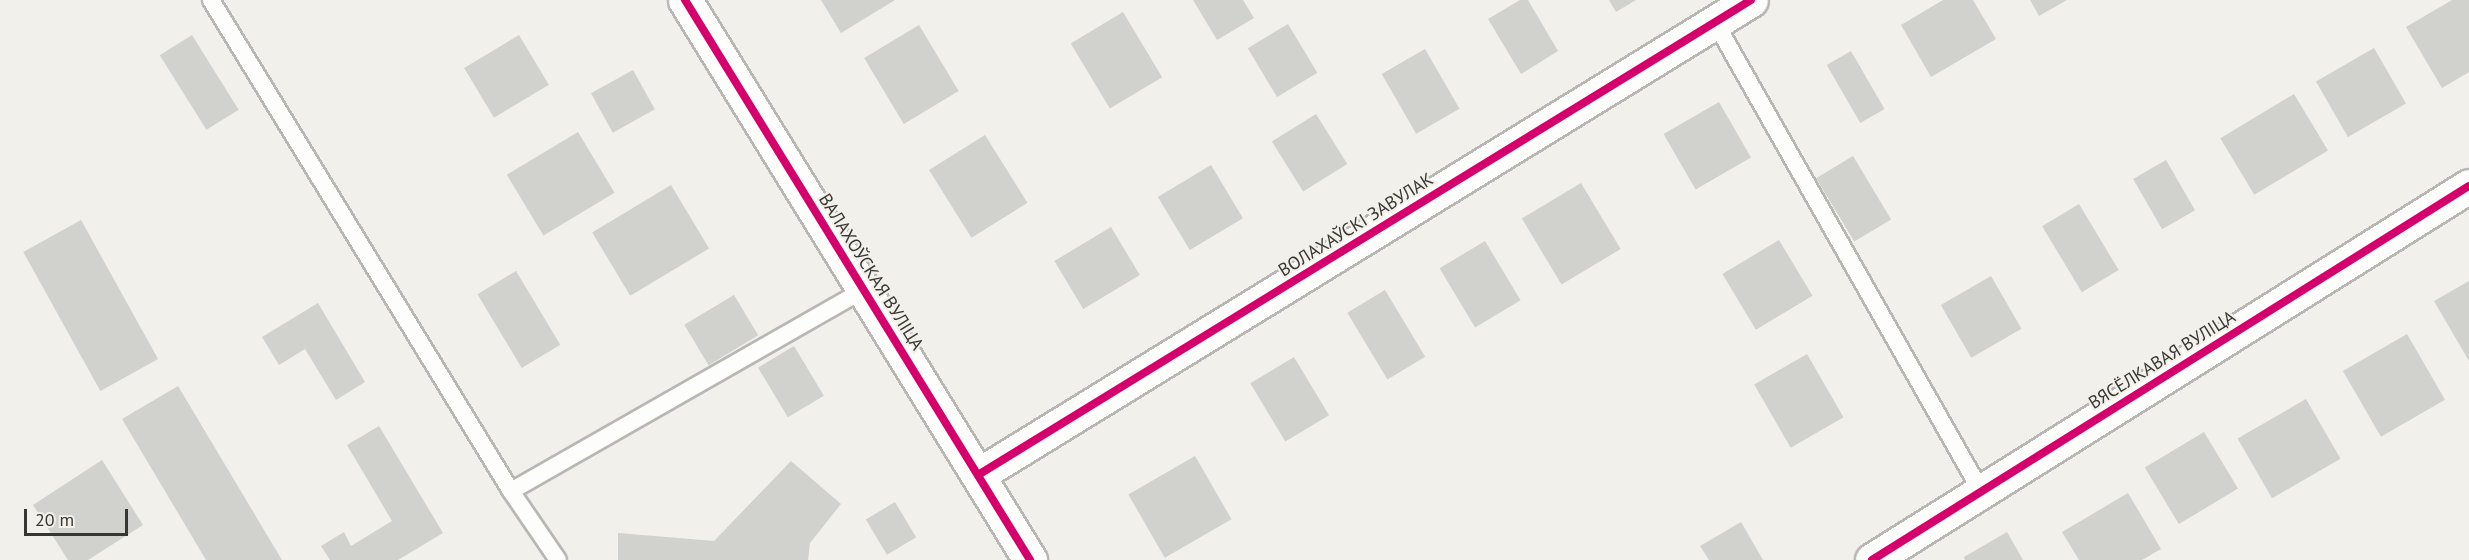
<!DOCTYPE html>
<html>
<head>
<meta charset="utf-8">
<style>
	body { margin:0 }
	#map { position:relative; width:2469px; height:560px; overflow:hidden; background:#f1f0eb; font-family:"PT Sans",sans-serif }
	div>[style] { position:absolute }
	.building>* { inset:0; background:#d1d1cd; transform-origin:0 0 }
	.roads { filter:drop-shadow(2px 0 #b8b7b4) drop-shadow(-2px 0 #b8b7b4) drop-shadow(0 2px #b8b7b4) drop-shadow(0 -2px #b8b7b4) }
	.lane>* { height:16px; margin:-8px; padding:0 8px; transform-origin:8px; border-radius:8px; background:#fdfdfc }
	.street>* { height:33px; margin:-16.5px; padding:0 16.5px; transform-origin:16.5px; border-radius:16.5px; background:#fdfdfc }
	.cycleway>* { height:8px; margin:-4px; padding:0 4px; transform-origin:4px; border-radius:4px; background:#d6006c }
	span { translate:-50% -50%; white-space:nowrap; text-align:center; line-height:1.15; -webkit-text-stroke:4.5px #f3f1e9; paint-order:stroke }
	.street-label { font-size:18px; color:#363633 }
	.scale { position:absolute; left:24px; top:509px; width:104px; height:27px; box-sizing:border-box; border:3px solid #363633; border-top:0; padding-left:8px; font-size:18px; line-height:21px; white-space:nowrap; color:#363633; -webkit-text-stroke:4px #f3f1e9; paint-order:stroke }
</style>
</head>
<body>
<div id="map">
	<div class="building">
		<div style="clip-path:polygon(821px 0,895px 0,841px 33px)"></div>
		<div style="clip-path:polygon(1193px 0,1243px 0,1254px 18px,1217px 40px)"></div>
		<div style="clip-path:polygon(1520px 0,1528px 0,1558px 51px,1521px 74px,1488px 19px)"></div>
		<div style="clip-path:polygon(1609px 0,1636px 0,1616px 12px)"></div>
		<div style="clip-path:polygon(1943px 0,1973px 0,1996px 39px,1931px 77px,1901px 25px)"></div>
		<div style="clip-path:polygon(2030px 0,2067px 0,2039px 16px)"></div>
		<div style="clip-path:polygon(2452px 0,2469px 0,2469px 72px,2442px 88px,2406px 27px)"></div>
		<div style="left:1123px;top:12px;width:76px;height:61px;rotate:59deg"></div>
		<div style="left:1288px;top:24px;width:57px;height:47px;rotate:59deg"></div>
		<div style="left:919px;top:25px;width:77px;height:64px;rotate:59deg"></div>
		<div style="left:192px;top:35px;width:88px;height:38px;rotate:58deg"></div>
		<div style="left:519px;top:35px;width:58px;height:64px;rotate:59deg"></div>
		<div style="left:2374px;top:48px;width:64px;height:67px;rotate:60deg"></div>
		<div style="left:1425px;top:49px;width:69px;height:50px;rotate:60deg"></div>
		<div style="left:1851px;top:51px;width:67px;height:28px;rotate:60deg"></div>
		<div style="left:633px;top:70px;width:45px;height:48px;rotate:61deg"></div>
		<div style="left:2294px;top:94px;width:66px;height:86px;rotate:59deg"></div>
		<div style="left:1719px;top:102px;width:64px;height:64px;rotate:60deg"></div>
		<div style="left:1316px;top:114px;width:59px;height:52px;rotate:58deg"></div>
		<div style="left:578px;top:132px;width:71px;height:83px;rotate:59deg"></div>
		<div style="left:985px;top:135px;width:80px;height:66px;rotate:58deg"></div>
		<div style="left:1853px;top:156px;width:74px;height:43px;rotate:59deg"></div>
		<div style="left:2166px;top:160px;width:58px;height:38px;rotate:60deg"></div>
		<div style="left:1211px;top:165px;width:62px;height:62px;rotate:59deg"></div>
		<div style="left:1581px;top:183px;width:77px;height:69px;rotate:59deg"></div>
		<div style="left:671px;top:185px;width:74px;height:92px;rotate:59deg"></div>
		<div style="left:2079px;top:204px;width:77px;height:43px;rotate:59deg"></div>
		<div style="left:81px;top:220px;width:159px;height:66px;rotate:61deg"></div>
		<div style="left:1111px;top:227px;width:56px;height:66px;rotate:59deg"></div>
		<div style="left:1779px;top:240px;width:65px;height:66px;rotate:59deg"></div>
		<div style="left:1485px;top:241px;width:69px;height:53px;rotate:59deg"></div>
		<div style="left:516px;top:271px;width:86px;height:45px;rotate:59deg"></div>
		<div style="left:1991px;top:276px;width:61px;height:58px;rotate:60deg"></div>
		<div style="clip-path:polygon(2469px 281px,2469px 361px,2434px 301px)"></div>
		<div style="left:1385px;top:290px;width:78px;height:44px;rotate:59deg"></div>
		<div style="left:734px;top:295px;width:47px;height:58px;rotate:59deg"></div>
		<div style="clip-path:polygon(318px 303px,365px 382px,336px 400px,305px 349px,279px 365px,262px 337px)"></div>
		<div style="left:2407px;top:334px;width:76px;height:74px;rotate:60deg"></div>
		<div style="left:794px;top:346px;width:58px;height:42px;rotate:59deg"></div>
		<div style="left:1807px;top:354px;width:73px;height:61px;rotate:60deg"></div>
		<div style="left:1294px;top:357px;width:68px;height:51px;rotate:59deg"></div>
		<div style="clip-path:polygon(178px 386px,282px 560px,206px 560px,122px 419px)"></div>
		<div style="left:2306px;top:399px;width:69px;height:79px;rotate:60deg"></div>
		<div style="clip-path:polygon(379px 426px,443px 533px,398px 560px,330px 560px,321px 546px,344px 532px,351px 546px,392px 521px,347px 445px)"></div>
		<div style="left:2204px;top:432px;width:66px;height:69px;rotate:59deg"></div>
		<div style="left:1195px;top:456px;width:73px;height:77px;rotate:60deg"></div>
		<div style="clip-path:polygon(102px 460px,143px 525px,88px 560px,68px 560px,33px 505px)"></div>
		<div style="clip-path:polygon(791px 461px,841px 504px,810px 543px,808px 560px,618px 560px,618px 533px,714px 541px)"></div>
		<div style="clip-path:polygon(2128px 493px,2161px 549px,2142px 560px,2079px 560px,2062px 532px)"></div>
		<div style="left:895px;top:502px;width:41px;height:34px;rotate:59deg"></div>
		<div style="clip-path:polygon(1741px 522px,1763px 560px,1709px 560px,1700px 546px)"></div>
		<div style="clip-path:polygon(2007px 532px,2023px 560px,1965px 560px,1964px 557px)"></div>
	</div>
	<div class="roads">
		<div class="lane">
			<div style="left:211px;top:0;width:575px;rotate:58.58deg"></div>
			<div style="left:511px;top:491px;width:406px;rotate:-29.7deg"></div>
			<div style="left:1715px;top:22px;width:539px;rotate:60.44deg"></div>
			<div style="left:511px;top:491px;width:83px;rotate:55.7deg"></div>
		</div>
		<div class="street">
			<div style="left:685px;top:0;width:658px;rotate:58.36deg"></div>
			<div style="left:978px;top:475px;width:907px;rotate:-31.57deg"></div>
			<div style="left:1872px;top:560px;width:704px;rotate:-32.07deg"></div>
		</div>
	</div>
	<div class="cycleway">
		<div style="left:685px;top:0;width:658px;rotate:58.36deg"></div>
		<div style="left:978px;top:475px;width:907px;rotate:-31.57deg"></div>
		<div style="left:1872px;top:560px;width:704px;rotate:-32.07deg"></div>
	</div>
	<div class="street-label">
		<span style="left:1356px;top:225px;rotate:-32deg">ВОЛАХАЎСКІ ЗАВУЛАК</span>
		<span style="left:871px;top:272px;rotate:58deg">ВАЛАХОЎСКАЯ ВУЛІЦА</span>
		<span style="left:2162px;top:360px;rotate:-32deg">ВЯСЁЛКАВАЯ ВУЛІЦА</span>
	</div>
	<div class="scale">20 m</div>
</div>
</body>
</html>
